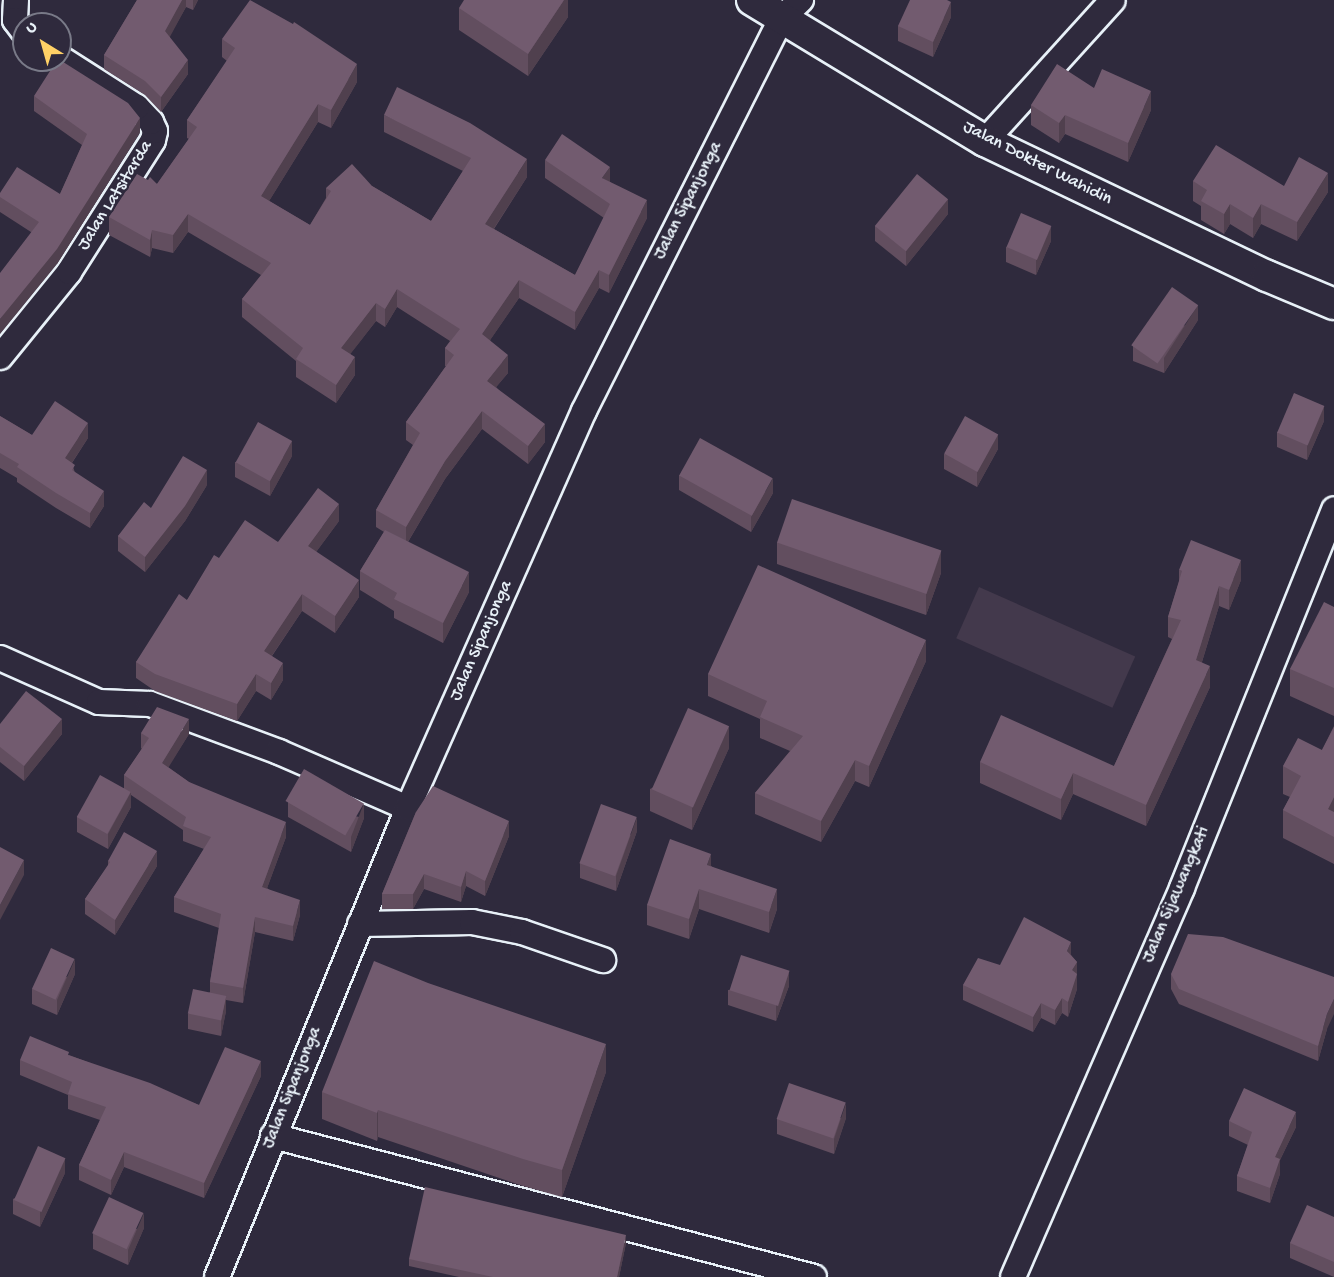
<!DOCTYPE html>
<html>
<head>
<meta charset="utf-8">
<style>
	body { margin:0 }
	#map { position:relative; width:1334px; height:1277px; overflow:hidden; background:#2f2a3d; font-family:"Gochi Hand",sans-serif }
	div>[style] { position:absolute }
	.built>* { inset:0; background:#43394c; transform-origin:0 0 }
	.roads { filter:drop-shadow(2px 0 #e8f1f8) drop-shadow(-2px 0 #e8f1f8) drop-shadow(0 2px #e8f1f8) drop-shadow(0 -2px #e8f1f8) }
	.minor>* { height:24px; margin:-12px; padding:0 12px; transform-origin:12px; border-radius:12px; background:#2f2a3d }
	.tertiary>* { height:30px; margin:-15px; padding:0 15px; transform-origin:15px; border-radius:15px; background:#2f2a3d }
	.wall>* { inset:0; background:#624e5f }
	.shaded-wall>* { inset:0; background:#50404e }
	.building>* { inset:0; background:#725b6f; transform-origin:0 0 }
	span { translate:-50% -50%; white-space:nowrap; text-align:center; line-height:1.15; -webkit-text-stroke:4.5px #2f2a3d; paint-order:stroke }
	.street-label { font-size:18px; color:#e8f1f8 }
	.north { position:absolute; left:12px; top:12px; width:60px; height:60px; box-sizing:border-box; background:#2f2a3d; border:2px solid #797a88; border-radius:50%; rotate:323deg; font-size:16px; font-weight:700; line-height:24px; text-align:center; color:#e8f1f8 }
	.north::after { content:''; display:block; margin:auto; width:21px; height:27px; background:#ffd166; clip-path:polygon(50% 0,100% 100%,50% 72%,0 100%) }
</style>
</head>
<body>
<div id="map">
	<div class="built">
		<div style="left:979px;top:587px;width:171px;height:56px;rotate:24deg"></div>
	</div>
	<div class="roads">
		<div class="minor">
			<div style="left:16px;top:0;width:20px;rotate:93deg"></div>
			<div style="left:15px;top:20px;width:15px;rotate:53deg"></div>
			<div style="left:985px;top:141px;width:190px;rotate:-47.8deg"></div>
			<div style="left:0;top:357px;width:109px;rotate:-50.9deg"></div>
			<div style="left:69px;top:272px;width:156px;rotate:-57.5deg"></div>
			<div style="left:153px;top:140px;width:9px;rotate:-77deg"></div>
			<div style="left:155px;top:131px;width:10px;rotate:-114deg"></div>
			<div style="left:151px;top:122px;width:21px;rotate:-133deg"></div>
			<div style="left:137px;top:107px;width:91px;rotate:-147.5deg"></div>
			<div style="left:0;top:658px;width:108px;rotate:24deg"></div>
			<div style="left:99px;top:702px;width:51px;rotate:2.2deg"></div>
			<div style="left:150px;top:704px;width:138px;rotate:20.4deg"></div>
			<div style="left:279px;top:752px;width:141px;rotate:23.5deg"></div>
			<div style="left:360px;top:924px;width:112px;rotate:-1deg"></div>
			<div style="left:472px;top:922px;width:51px;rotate:11.3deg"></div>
			<div style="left:522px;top:932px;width:86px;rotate:19.1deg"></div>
			<div style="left:273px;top:1136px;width:559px;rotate:14.61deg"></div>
			<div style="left:217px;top:1277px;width:506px;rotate:-67.84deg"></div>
			<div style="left:408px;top:808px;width:434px;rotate:-66.1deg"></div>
			<div style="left:584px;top:411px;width:439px;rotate:-63.3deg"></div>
			<div style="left:781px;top:19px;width:28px;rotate:-44deg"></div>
			<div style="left:1013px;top:1277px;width:424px;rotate:-66.5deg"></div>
			<div style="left:1182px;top:888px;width:408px;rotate:-68.1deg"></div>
		</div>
		<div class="tertiary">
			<div style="left:752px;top:0;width:272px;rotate:31.2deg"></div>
			<div style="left:985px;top:141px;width:313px;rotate:25.6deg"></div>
			<div style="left:1267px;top:276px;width:73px;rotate:22.7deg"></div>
		</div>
	</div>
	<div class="wall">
		<div style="clip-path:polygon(137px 0,198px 0,193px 10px,186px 7px,169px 37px,188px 74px,161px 112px,145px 95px,104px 69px,104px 55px)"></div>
		<div style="clip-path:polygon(568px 0,568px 17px,528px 76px,459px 30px,459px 8px)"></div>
		<div style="clip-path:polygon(951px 17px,933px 57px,898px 41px,898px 26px)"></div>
		<div style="clip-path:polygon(222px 39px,357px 82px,331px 128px,318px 122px,269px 201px,310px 225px,326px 198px,326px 188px,372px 186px,431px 221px,463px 171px,384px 132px,384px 115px,527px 177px,494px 229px,575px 275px,604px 218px,545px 178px,545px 160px,610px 182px,647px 218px,609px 293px,599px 288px,575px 330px,519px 298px,490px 340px,508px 373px,496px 387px,545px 442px,528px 464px,482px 429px,445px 479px,408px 542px,469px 592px,443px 643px,394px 618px,394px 611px,360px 590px,360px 571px,384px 532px,376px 527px,376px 510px,413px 445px,406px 440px,406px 422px,446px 366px,445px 366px,445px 348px,450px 341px,397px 307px,385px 327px,376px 321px,350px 354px,355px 375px,336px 403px,296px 377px,296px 361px,242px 317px,242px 299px,261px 275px,188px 232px,173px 253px,152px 248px,150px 257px,109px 235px,109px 217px,148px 180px,157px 184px,189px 139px,187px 138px,187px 120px,227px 61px,222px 57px)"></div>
		<div style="clip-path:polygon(1094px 88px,1151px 110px,1128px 162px,1065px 134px,1059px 143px,1031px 125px,1031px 105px)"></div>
		<div style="clip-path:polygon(34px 96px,140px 132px,57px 264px,31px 232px,0 212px,0 193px,60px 194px,82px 145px,34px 111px)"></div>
		<div style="clip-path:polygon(1193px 181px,1284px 186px,1328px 192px,1297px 241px,1261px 224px,1253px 238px,1230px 224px,1224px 234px,1201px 220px,1201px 206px,1193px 201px)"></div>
		<div style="clip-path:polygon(948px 214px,906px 266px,875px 241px,875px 226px)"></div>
		<div style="clip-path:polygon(1051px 241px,1036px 275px,1006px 262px,1006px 247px)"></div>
		<div style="clip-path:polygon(1198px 320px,1164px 373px,1133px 361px,1133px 346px)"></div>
		<div style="clip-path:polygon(0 416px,32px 435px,88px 438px,72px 463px,75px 473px,104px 506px,90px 528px,56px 508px,17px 482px,17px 478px,0 468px)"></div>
		<div style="clip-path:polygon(1324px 421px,1307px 460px,1277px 447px,1277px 432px)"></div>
		<div style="clip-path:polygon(998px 449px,977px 487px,944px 469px,944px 454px)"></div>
		<div style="clip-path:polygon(292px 456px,270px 496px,235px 477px,235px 462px)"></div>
		<div style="clip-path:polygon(679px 475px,773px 493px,751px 532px,679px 490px)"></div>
		<div style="clip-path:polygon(207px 485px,185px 521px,145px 572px,118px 551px,118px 536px,151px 508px)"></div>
		<div style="clip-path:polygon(339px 521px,316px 552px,359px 597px,335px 633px,302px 611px,272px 656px,283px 680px,271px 700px,256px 691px,237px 721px,155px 691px,136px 678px,136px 662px,187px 600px,219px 558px,278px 542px)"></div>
		<div style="clip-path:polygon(777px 542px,941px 573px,926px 615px,777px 564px)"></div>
		<div style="clip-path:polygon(1179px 570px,1241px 580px,1229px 610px,1219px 606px,1202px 662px,1210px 687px,1146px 826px,1073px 794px,1061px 820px,980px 783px,980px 762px,1114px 766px,1172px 639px,1168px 637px,1168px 617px,1179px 582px)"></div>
		<div style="clip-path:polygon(1334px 607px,1334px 716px,1290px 696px,1290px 669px)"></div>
		<div style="clip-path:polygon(926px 661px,869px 787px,855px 781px,821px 842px,755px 814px,755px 793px,790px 751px,760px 738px,760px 719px,708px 696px,708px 674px)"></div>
		<div style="clip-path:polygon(0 724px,62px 734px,24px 781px,0 762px)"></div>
		<div style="clip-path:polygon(1334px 726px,1334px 864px,1283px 838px,1283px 810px,1290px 797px,1283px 794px,1283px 766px,1322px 750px)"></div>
		<div style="clip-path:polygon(141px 733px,189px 734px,168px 767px,189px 782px,286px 837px,267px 888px,300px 915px,293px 941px,255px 932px,243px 1003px,226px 1000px,226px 1011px,221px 1036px,188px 1029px,188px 1014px,210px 992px,210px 982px,219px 928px,174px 912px,174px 897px,204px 849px,183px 841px,183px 830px,131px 795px,131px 807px,108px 849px,77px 832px,77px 817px,124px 788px,124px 775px,142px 749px,141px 748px)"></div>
		<div style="clip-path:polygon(729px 748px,692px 830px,650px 811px,650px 789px)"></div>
		<div style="clip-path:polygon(288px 802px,364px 818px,351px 852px,288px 817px)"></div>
		<div style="clip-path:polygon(416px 812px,509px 836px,485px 896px,466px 886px,461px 902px,424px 889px,413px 909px,382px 909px,382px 894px)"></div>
		<div style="clip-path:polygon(637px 831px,616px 891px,580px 878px,580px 863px)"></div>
		<div style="clip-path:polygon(108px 861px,157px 866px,115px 935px,85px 914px,85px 899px,108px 866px)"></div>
		<div style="clip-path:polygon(711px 866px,777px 909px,769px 933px,699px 909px,689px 939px,647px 925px,647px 905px)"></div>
		<div style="clip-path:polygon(1071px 955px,1077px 962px,1077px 989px,1068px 1017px,1062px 1013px,1055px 1025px,1041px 1018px,1033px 1032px,963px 1000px,963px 985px,1000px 965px)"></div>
		<div style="clip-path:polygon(75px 974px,57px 1015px,32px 1004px,32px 989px)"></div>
		<div style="clip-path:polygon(1171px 974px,1327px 1029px,1318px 1061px,1179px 1004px,1171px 989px)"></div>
		<div style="clip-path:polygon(789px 986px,776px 1021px,728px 1005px,728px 990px)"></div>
		<div style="clip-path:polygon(69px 1055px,199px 1105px,261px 1076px,204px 1198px,124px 1167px,111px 1195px,79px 1180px,79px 1165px,100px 1120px,68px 1109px,68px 1095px,20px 1075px,20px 1060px)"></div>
		<div style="clip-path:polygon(606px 1072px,562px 1197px,523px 1186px,378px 1137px,377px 1141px,322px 1119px,322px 1092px)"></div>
		<div style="clip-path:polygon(846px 1118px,834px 1154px,777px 1134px,777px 1119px)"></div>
		<div style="clip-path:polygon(1229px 1121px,1296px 1127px,1280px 1160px,1280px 1174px,1270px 1203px,1237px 1191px,1237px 1176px,1248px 1145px,1229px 1136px)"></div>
		<div style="clip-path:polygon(65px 1173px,40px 1227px,13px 1214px,13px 1199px)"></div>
		<div style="clip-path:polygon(1334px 1217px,1334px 1277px,1290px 1258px,1290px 1243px)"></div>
		<div style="clip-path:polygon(144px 1228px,128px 1265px,93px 1249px,93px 1234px)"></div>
		<div style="clip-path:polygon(626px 1243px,619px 1277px,459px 1277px,409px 1266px,409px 1259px)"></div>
	</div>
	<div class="shaded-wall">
		<div style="clip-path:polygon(182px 0,186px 0,186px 7px,165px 46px,165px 31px)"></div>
		<div style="clip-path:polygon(193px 0,198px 0,193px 10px)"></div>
		<div style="clip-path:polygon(564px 0,568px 0,568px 17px,528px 76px,528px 54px)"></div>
		<div style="clip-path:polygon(951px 2px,951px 17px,933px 57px,933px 42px)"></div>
		<div style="clip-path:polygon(188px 60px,188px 74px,161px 112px,161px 97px)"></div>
		<div style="clip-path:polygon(357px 64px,357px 82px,331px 128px,331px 110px)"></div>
		<div style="clip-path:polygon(1151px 91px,1151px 110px,1128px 162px,1128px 143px)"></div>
		<div style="clip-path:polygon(318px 104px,318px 122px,261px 214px,261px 196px)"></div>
		<div style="clip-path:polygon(1065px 115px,1065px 134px,1059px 143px,1059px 123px)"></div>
		<div style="clip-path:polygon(140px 118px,140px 132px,57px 264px,0 334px,0 319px)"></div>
		<div style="clip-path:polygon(527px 159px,527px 177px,485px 242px,485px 224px)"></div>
		<div style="clip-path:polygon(610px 167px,610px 185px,602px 178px)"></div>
		<div style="clip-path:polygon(1328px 173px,1328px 192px,1297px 241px,1297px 222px)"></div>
		<div style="clip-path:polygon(948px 199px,948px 214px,906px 266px,906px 251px)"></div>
		<div style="clip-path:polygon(647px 200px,647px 218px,609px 293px,609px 275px)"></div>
		<div style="clip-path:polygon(1230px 204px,1230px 224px,1224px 234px,1224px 214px)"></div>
		<div style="clip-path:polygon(1261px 204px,1261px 224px,1253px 238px,1253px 218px)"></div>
		<div style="clip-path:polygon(188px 214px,188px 232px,173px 253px,173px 235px)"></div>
		<div style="clip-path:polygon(1051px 226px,1051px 241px,1036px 275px,1036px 260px)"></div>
		<div style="clip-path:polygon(152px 230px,152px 248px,150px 257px,150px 240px)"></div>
		<div style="clip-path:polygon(599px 270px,599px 288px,575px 330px,575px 312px)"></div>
		<div style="clip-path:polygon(519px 280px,519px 298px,482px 352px,482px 334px)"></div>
		<div style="clip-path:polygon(397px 289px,397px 307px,385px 327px,385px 309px)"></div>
		<div style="clip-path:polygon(376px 303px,376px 321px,341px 366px,341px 348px)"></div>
		<div style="clip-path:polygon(1198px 305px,1198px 320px,1164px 373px,1164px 358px)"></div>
		<div style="clip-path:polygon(508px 355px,508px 373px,487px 398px,487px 381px)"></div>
		<div style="clip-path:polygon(355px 357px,355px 375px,336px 403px,336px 385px)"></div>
		<div style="clip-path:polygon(1324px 406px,1324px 421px,1307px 460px,1307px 445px)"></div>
		<div style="clip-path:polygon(482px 411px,482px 429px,445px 479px,406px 545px,406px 527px,445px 461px)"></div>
		<div style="clip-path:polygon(88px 423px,88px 438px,65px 473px,65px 458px)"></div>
		<div style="clip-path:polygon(545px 424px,545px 442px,528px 464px,528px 446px)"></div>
		<div style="clip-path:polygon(998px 434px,998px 449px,977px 487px,977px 472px)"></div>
		<div style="clip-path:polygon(292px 441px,292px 456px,270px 496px,270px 481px)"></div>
		<div style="clip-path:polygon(207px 470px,207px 485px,185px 521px,145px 572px,145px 557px)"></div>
		<div style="clip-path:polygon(773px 478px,773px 493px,751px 532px,751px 517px)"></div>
		<div style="clip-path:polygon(104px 491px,104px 506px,90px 528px,90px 513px)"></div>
		<div style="clip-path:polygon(339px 504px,339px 521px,308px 563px,308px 546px)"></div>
		<div style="clip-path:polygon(941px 551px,941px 573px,926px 615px,926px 592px)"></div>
		<div style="clip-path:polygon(1241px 560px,1241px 580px,1229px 610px,1229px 590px)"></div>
		<div style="clip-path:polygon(469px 572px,469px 592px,443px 643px,443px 623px)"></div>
		<div style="clip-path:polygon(359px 580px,359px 597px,335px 633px,335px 616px)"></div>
		<div style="clip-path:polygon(1219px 586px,1219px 606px,1196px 681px,1196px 660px)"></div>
		<div style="clip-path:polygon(302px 594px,302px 611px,264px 667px,264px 651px)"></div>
		<div style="clip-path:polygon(926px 640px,926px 661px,869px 787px,869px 766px)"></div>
		<div style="clip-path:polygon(283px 663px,283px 680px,271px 700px,271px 683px)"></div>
		<div style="clip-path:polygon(1210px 666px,1210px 687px,1146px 826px,1146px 805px)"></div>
		<div style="clip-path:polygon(256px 674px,256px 691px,237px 721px,237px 704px)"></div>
		<div style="clip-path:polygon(62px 719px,62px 734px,24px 781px,24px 766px)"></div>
		<div style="clip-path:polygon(189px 719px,189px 734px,162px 778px,162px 763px)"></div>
		<div style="clip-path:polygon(729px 726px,729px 748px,692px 830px,692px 808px)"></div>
		<div style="clip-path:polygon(855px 760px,855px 781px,821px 842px,821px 821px)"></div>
		<div style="clip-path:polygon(1073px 773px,1073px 794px,1061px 820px,1061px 799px)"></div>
		<div style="clip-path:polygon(131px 792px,131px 807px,108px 849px,108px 834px)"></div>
		<div style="clip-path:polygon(1334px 797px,1334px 825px,1328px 809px)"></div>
		<div style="clip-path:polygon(364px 803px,364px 818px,351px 852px,351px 837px)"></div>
		<div style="clip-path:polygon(637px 817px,637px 831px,616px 891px,616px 876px)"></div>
		<div style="clip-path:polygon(509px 821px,509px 836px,485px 896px,485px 881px)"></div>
		<div style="clip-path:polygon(286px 822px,286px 837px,262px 902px,262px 887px)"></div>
		<div style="clip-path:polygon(157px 851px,157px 866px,115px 935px,115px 920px)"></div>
		<div style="clip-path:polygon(711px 854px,711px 874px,707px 865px)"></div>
		<div style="clip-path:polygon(24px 860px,24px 875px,0 920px,0 905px)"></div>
		<div style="clip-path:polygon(466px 871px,466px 886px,461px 902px,461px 887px)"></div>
		<div style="clip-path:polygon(424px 874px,424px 889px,413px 909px,413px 894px)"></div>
		<div style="clip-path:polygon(699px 889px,699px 909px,689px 939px,689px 919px)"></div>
		<div style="clip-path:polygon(777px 889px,777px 909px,769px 933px,769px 912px)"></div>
		<div style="clip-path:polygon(300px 900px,300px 915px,293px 941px,293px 926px)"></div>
		<div style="clip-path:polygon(255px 917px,255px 932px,243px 1003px,243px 988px)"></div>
		<div style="clip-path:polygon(1071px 942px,1071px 957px,1067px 951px)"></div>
		<div style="clip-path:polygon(75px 959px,75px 974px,57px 1015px,57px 1000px)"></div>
		<div style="clip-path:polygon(1077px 962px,1077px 989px,1068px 1017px,1068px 1002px,1072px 970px)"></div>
		<div style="clip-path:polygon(789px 971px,789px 986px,776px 1021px,776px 1006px)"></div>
		<div style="clip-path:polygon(226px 996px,226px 1011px,221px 1036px,221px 1021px)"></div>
		<div style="clip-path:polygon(1062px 998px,1062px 1013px,1055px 1025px,1055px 1010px)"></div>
		<div style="clip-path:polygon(1334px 999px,1334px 1014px,1327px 1029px,1318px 1061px,1318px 1046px,1327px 1014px)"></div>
		<div style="clip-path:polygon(1041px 1003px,1041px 1018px,1033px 1032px,1033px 1017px)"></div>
		<div style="clip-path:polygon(606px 1044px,606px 1072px,562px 1197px,562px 1170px)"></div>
		<div style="clip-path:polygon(261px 1061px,261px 1076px,204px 1198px,204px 1183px)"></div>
		<div style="clip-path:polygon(846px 1103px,846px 1118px,834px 1154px,834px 1139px)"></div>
		<div style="clip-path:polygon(378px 1110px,378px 1137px,377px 1141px,377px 1113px)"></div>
		<div style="clip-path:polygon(1296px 1112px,1296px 1127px,1280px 1160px,1280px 1174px,1270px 1203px,1270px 1188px,1275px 1157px)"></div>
		<div style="clip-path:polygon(124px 1152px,124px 1167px,111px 1195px,111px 1180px)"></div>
		<div style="clip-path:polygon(65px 1158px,65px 1173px,40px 1227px,40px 1212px)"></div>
		<div style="clip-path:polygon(144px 1213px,144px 1228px,128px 1265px,128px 1250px)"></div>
		<div style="clip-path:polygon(626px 1235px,626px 1243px,619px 1277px,617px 1277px)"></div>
	</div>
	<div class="building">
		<div style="clip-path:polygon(137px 0,182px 0,165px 31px,188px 60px,161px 97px,145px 81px,104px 55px)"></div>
		<div style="clip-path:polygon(250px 0,293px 24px,294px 22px,357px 64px,331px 110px,318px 104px,261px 196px,310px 225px,331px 191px,326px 188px,352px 164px,372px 186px,431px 221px,471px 158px,384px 115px,397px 87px,470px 123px,527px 159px,485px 224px,575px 275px,610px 204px,545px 160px,562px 134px,610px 167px,602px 178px,647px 200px,609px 275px,599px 270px,575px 312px,519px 280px,482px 334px,508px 355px,487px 381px,545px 424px,528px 446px,482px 411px,445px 461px,406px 527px,376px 510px,420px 433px,406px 422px,454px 355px,445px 348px,460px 329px,397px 289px,385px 309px,376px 303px,341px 348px,355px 357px,336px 385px,296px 359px,303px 348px,242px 299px,271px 263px,188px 214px,173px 235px,152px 230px,150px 240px,109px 217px,137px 174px,148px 180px,150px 177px,157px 184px,197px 127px,187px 120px,235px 48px,222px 39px)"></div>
		<div style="clip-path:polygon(464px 0,564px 0,528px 54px,459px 8px)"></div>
		<div style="clip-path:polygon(910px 0,947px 0,951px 2px,933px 42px,898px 26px)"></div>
		<div style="clip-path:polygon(57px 60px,60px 60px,128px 103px,140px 118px,57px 249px,0 319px,0 273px,39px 222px,0 197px,0 193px,17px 167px,60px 194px,87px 134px,34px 96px)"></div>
		<div style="clip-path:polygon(1057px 64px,1094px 88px,1102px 69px,1151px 91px,1128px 143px,1065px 115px,1059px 123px,1031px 105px)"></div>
		<div style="clip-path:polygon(1216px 145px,1284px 186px,1299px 157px,1328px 173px,1297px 222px,1261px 204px,1253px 218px,1230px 204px,1224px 214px,1201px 201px,1207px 190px,1193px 181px)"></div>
		<div style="left:917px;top:174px;width:40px;height:67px;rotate:39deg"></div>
		<div style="left:1021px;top:213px;width:33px;height:37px;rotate:23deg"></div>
		<div style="left:1172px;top:287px;width:32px;height:71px;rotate:35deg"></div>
		<div style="left:1294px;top:393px;width:33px;height:43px;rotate:23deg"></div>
		<div style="clip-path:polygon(55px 401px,88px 423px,65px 458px,75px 465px,72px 470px,104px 491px,90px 513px,56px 493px,17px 467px,19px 464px,0 453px,0 416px,32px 435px)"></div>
		<div style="left:965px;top:416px;width:38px;height:43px;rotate:29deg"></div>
		<div style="left:258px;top:422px;width:39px;height:46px;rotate:29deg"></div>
		<div style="left:700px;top:438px;width:83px;height:43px;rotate:29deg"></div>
		<div style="clip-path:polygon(183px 456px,207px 470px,185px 506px,145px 557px,118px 536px,144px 502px,151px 508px)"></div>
		<div style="clip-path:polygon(318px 488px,339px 504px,308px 546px,359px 580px,335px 616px,302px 594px,264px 651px,283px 663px,271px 683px,256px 674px,237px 704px,155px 674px,136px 662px,179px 594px,187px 600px,214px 555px,219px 558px,245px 520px,278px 542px)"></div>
		<div style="left:792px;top:499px;width:158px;height:46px;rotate:19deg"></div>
		<div style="clip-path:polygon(385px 530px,469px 572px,443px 623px,394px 599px,397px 593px,360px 571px)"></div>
		<div style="clip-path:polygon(1191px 540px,1241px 560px,1229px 590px,1219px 586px,1196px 660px,1210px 666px,1146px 805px,1073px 773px,1061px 799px,980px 762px,1001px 715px,1114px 766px,1181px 620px,1168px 617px,1182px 571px,1179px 570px)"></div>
		<div style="clip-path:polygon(758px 565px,926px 640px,869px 766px,855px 760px,821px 821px,755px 793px,803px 736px,760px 717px,767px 701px,708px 674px)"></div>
		<div style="clip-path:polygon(1324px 602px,1334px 607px,1334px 688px,1290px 669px)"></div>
		<div style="clip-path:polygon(26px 691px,62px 719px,24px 766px,0 747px,0 724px)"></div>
		<div style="clip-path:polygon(157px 707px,189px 719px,162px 763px,189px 782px,286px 822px,262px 887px,300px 900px,293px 926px,255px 917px,243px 988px,210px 982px,221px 914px,174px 897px,211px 837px,183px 826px,186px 817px,124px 775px,149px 738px,141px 733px)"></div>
		<div style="left:688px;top:708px;width:45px;height:89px;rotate:24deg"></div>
		<div style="clip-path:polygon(1334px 727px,1334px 797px,1328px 809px,1334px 812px,1334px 837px,1283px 810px,1301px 776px,1283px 766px,1298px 738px,1322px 750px)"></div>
		<div style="left:304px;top:769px;width:69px;height:37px;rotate:30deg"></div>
		<div style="left:100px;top:775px;width:35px;height:48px;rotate:29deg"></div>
		<div style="clip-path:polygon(433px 786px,509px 821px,485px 881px,466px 871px,461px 887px,424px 874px,413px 894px,382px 894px,416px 812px)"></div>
		<div style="left:601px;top:804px;width:38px;height:63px;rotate:20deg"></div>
		<div style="clip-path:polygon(124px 832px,157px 851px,115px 920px,85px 899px,110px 862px,108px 861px)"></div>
		<div style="clip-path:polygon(670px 839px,711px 854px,707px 865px,777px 889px,769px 912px,699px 889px,689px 919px,647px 905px)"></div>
		<div style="clip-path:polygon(0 847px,24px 860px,0 905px)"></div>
		<div style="clip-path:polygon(1024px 917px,1071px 942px,1067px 951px,1077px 962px,1072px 970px,1077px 974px,1068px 1002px,1062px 998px,1055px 1010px,1041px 1003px,1033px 1017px,963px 985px,978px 958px,1000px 965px)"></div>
		<div style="clip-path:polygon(1188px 934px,1223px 937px,1334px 977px,1334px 999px,1327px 1014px,1318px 1046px,1179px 989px,1171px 974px)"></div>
		<div style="left:51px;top:948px;width:26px;height:45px;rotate:25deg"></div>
		<div style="left:741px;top:955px;width:51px;height:37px;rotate:18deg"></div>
		<div style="clip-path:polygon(374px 961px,428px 983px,606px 1044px,562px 1170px,523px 1159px,378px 1110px,377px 1113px,322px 1092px)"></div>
		<div style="left:193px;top:989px;width:34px;height:25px;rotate:12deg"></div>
		<div style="clip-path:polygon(30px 1036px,69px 1052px,68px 1055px,150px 1083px,199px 1105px,225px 1047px,261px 1061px,204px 1183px,124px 1152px,111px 1180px,79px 1165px,106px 1107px,68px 1094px,72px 1082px,20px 1060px)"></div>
		<div style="left:789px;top:1083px;width:60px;height:38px;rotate:19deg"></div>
		<div style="clip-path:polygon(1244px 1088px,1296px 1112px,1275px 1157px,1280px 1159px,1270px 1188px,1237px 1176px,1252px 1132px,1229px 1121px)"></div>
		<div style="left:38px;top:1146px;width:30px;height:59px;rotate:24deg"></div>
		<div style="clip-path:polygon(425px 1187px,626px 1235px,617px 1277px,493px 1277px,409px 1259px)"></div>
		<div style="left:109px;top:1197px;width:38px;height:40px;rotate:25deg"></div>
		<div style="clip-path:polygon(1307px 1205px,1334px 1217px,1334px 1262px,1290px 1243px)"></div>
	</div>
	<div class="street-label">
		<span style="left:1037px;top:164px;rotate:27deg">Jalan Dokter Wahidin</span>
		<span style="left:116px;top:196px;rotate:-58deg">Jalan Latsitarda</span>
		<span style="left:689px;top:201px;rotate:-63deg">Jalan Sipanjonga</span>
		<span style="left:482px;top:641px;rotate:-66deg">Jalan Sipanjonga</span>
		<span style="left:1177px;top:895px;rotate:-67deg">Jalan Sijawangkati</span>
		<span style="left:293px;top:1088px;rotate:-68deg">Jalan Sipanjonga</span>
	</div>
	<div class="north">U</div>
</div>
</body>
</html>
